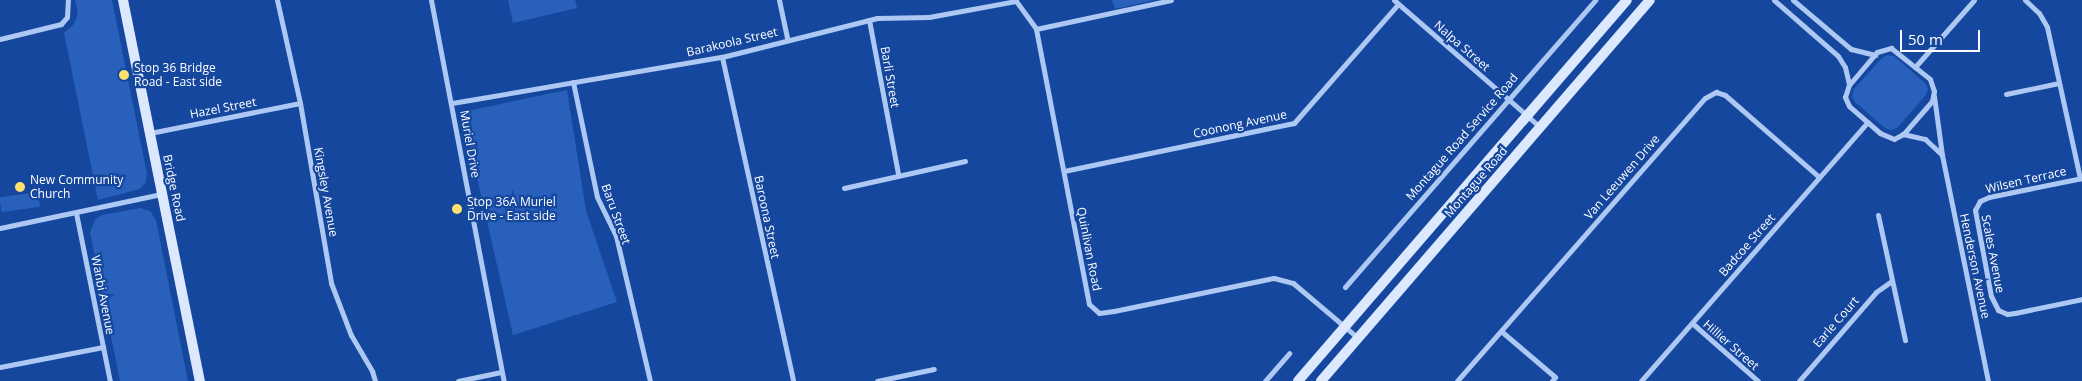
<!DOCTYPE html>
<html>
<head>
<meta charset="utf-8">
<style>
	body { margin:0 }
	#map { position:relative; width:2082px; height:381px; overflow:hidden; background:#15479e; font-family:"Open Sans",sans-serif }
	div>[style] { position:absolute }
	.green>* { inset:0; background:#2860bc; transform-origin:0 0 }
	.minor>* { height:5px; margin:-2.5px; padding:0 2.5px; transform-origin:2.5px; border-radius:2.5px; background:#acc8f3 }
	.secondary>* { height:10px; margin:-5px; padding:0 5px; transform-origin:5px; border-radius:5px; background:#dce8fd }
	.dots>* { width:14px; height:14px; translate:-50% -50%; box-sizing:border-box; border:2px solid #15479e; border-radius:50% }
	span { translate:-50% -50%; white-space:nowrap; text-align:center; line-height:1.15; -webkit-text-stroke:4.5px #15479e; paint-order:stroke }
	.street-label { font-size:12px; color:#fff }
	.poi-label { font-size:12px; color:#fff }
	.left { translate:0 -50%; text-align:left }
	.scale { position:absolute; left:1900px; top:30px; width:80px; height:22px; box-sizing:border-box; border:2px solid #fff; border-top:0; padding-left:6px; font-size:15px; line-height:18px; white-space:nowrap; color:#fff; -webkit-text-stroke:4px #15479e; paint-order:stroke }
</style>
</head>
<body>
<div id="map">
	<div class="green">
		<div style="clip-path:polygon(75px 0,112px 0,147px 174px,146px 182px,140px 189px,98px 200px,64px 33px,74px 24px,78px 13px)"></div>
		<div style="clip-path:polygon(508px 0,575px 0,577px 8px,513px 23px)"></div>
		<div style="clip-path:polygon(1112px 0,1155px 0,1115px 9px)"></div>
		<div style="clip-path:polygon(1887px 55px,1894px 56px,1926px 84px,1928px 89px,1926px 95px,1897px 128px,1891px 130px,1885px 128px,1855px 102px,1852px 96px,1854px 89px,1882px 58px)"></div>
		<div style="clip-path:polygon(567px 90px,586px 211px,617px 302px,513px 335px,462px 112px)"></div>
		<div style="left:38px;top:192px;width:15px;height:39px;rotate:82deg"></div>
		<div style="clip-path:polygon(140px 208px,150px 211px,156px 220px,188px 381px,120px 381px,90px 232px,95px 220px,102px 215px)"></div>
	</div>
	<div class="minor">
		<div style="left:277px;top:0;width:106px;rotate:77.4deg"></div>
		<div style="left:300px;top:103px;width:183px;rotate:80.2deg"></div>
		<div style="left:331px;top:283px;width:56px;rotate:69deg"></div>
		<div style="left:351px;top:335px;width:42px;rotate:59.7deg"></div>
		<div style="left:372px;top:371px;width:10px;rotate:73deg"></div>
		<div style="left:431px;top:0;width:388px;rotate:79.2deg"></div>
		<div style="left:779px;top:0;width:40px;rotate:78deg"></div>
		<div style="left:1394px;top:0;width:194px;rotate:41deg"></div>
		<div style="left:1774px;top:0;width:85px;rotate:41.2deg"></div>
		<div style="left:1838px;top:56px;width:13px;rotate:58deg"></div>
		<div style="left:1845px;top:67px;width:18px;rotate:77deg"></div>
		<div style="left:1793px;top:0;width:76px;rotate:40.2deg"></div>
		<div style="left:1851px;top:49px;width:25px;rotate:14deg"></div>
		<div style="left:2025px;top:0;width:19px;rotate:43deg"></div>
		<div style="left:2039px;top:13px;width:16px;rotate:60deg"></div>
		<div style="left:2047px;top:27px;width:155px;rotate:77.7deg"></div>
		<div style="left:1016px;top:1px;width:34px;rotate:54deg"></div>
		<div style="left:1036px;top:29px;width:280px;rotate:79.1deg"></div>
		<div style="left:1089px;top:304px;width:13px;rotate:42deg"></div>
		<div style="left:1099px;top:313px;width:15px;rotate:-8deg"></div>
		<div style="left:1114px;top:311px;width:163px;rotate:-11.7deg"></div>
		<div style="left:1274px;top:278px;width:20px;rotate:15deg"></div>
		<div style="left:1293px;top:283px;width:85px;rotate:40.2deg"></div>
		<div style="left:869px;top:20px;width:157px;rotate:79.3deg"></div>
		<div style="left:1036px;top:29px;width:138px;rotate:-12.1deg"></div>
		<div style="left:0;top:39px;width:63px;rotate:-13.8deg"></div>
		<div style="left:61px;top:24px;width:9px;rotate:-49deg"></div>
		<div style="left:67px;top:17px;width:17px;rotate:-87deg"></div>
		<div style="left:1891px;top:48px;width:50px;rotate:38.5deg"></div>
		<div style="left:1930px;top:79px;width:13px;rotate:72deg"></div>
		<div style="left:1934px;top:91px;width:10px;rotate:101deg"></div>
		<div style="left:1932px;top:101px;width:9px;rotate:131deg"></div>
		<div style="left:1926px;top:108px;width:35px;rotate:131deg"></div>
		<div style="left:1903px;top:134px;width:10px;rotate:151deg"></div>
		<div style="left:1894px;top:139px;width:15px;rotate:-157deg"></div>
		<div style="left:1880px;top:133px;width:41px;rotate:-138.9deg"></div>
		<div style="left:1849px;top:106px;width:10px;rotate:-114deg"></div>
		<div style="left:1845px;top:97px;width:13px;rotate:-72deg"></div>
		<div style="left:1849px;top:85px;width:43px;rotate:-49.7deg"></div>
		<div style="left:1877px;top:52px;width:15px;rotate:-16deg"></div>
		<div style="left:722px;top:57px;width:332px;rotate:77.6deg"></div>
		<div style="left:1915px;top:67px;width:89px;rotate:-48.6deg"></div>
		<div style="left:573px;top:82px;width:117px;rotate:78.2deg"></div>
		<div style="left:597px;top:197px;width:43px;rotate:64deg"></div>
		<div style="left:616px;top:236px;width:149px;rotate:76.8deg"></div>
		<div style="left:2006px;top:94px;width:54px;rotate:-11.7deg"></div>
		<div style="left:1934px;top:96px;width:60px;rotate:82.3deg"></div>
		<div style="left:1942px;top:155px;width:231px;rotate:78.5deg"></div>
		<div style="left:452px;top:103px;width:274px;rotate:-9.7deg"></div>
		<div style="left:722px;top:57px;width:160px;rotate:-14.1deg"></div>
		<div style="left:877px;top:18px;width:52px;rotate:-1.1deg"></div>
		<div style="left:929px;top:17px;width:88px;rotate:-10.4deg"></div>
		<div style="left:150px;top:133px;width:153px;rotate:-11.3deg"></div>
		<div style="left:1903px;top:134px;width:23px;rotate:13deg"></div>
		<div style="left:1925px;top:139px;width:23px;rotate:43deg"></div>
		<div style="left:1064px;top:171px;width:235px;rotate:-11.8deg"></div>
		<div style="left:1294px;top:123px;width:158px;rotate:-48.8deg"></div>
		<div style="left:2082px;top:178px;width:95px;rotate:168.5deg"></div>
		<div style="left:1989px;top:197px;width:10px;rotate:156deg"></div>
		<div style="left:1980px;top:201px;width:10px;rotate:119deg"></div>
		<div style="left:1975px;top:210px;width:87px;rotate:79.5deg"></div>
		<div style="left:1991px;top:296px;width:16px;rotate:63deg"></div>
		<div style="left:1998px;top:310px;width:10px;rotate:24deg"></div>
		<div style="left:2007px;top:314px;width:8px;rotate:-7deg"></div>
		<div style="left:2015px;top:313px;width:68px;rotate:-11.8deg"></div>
		<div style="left:844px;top:188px;width:124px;rotate:-12.6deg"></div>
		<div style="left:76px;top:213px;width:171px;rotate:78.6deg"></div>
		<div style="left:1878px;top:215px;width:128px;rotate:77.8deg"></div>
		<div style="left:0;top:228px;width:166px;rotate:-11.9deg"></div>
		<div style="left:1345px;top:287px;width:381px;rotate:-48.9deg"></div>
		<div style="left:1692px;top:323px;width:88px;rotate:41.3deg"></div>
		<div style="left:1501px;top:331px;width:71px;rotate:40.4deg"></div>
		<div style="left:1555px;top:377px;width:5px;rotate:127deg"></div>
		<div style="left:0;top:367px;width:105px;rotate:-11deg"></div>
		<div style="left:458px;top:381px;width:44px;rotate:-11.8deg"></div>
		<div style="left:877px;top:381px;width:58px;rotate:-11.9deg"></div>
		<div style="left:1265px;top:381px;width:37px;rotate:-49deg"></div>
		<div style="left:1457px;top:381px;width:376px;rotate:-48.8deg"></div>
		<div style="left:1705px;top:98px;width:13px;rotate:-29deg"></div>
		<div style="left:1716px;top:92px;width:9px;rotate:18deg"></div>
		<div style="left:1725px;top:95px;width:125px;rotate:41.1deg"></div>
		<div style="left:1641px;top:381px;width:344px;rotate:-48.8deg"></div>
		<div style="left:1799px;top:381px;width:118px;rotate:-49.1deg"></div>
		<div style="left:1876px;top:292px;width:19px;rotate:-35deg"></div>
	</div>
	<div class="secondary">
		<div style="left:123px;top:0;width:389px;rotate:78.6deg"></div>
		<div style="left:1298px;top:381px;width:503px;rotate:-49.19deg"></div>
		<div style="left:1321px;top:381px;width:503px;rotate:-49.19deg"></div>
	</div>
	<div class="dots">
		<div style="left:124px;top:75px;background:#ffdf6e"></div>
		<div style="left:20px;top:187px;background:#ffdf6e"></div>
		<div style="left:457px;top:209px;background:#ffdf6e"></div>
	</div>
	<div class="street-label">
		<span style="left:732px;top:42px;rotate:-13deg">Barakoola Street</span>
		<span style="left:1462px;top:46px;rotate:41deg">Nalpa Street</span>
		<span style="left:890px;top:77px;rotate:80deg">Barli Street</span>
		<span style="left:223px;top:108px;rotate:-11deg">Hazel Street</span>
		<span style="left:1240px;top:124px;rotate:-12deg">Coonong Avenue</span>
		<span style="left:1462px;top:137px;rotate:-49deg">Montague Road Service Road</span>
		<span style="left:470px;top:144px;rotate:80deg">Muriel Drive</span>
		<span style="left:1622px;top:177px;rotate:-49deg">Van Leeuwen Drive</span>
		<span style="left:2026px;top:180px;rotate:-13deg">Wilsen Terrace</span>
		<span style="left:1476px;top:182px;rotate:-49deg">Montague Road</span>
		<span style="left:174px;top:188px;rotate:78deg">Bridge Road</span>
		<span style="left:326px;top:192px;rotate:80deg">Kingsley Avenue</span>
		<span style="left:616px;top:214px;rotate:70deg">Baru Street</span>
		<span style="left:767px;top:217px;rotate:78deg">Baroona Street</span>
		<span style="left:1747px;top:245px;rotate:-49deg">Badcoe Street</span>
		<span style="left:1089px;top:249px;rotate:79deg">Quinlivan Road</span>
		<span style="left:1993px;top:254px;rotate:79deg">Scales Avenue</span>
		<span style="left:1975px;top:266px;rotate:78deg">Henderson Avenue</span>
		<span style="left:103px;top:295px;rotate:79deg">Wanbi Avenue</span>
		<span style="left:1836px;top:322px;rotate:-49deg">Earle Court</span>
		<span style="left:1731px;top:345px;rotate:41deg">Hillier Street</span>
	</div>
	<div class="poi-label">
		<span class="left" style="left:134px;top:75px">Stop 36 Bridge<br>Road - East side</span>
		<span class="left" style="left:30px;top:187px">New Community<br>Church</span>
		<span class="left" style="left:467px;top:209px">Stop 36A Muriel<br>Drive - East side</span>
	</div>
	<div class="scale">50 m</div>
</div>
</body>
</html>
